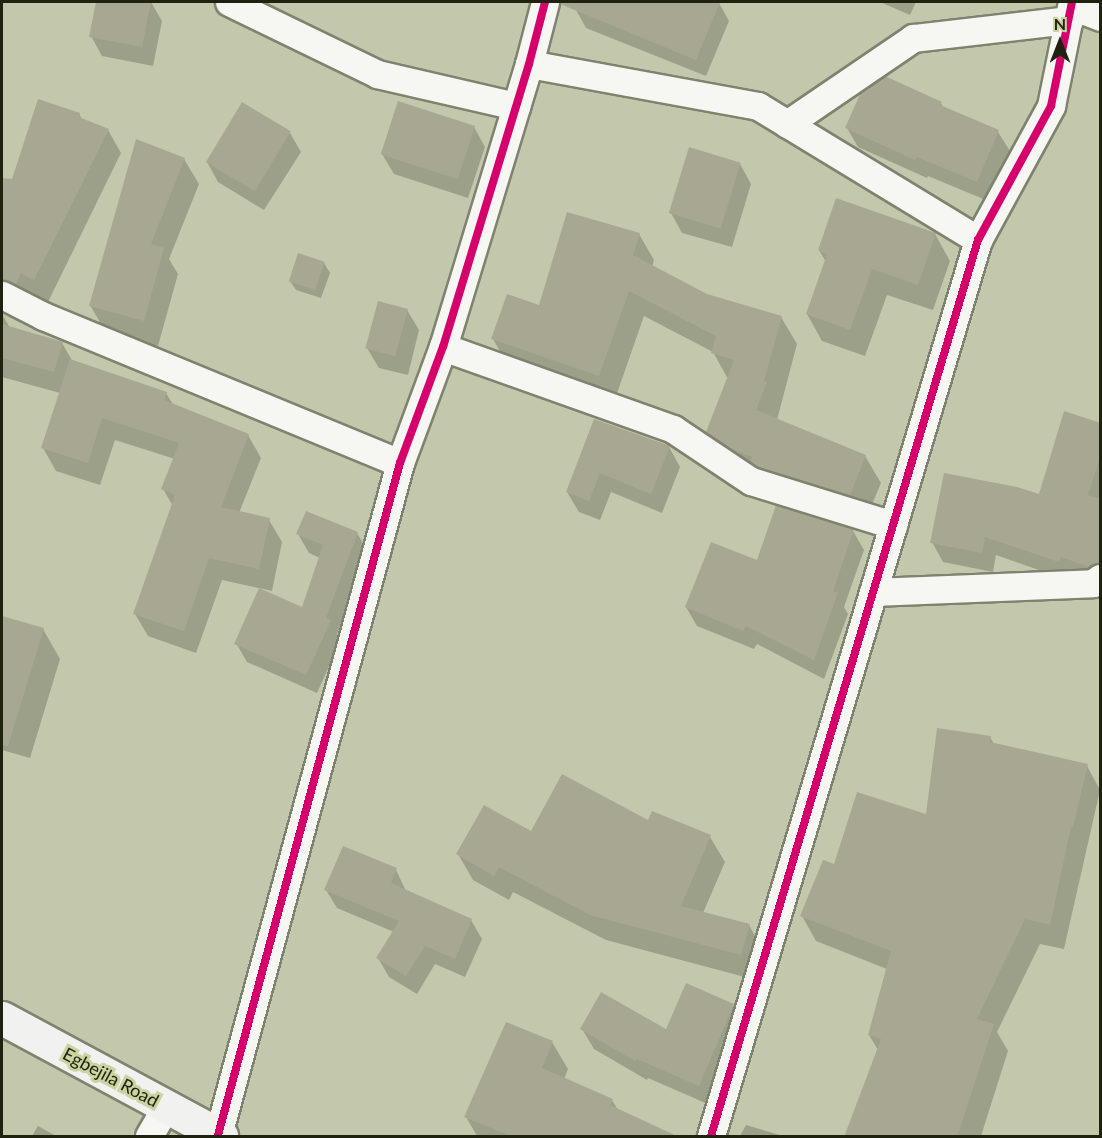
<!DOCTYPE html>
<html>
<head>
<meta charset="utf-8">
<style>
	body { margin:0 }
	#map { position:relative; width:1102px; height:1138px; overflow:hidden; background:#c3c8ac; font-family:Lato,sans-serif }
	div>[style] { position:absolute }
	.shadow>* { inset:0; background:#0003 }
	.building>* { inset:0; background:#a8a892; transform-origin:0 0 }
	.roads { filter:drop-shadow(2px 0 #7f836d) drop-shadow(-2px 0 #7f836d) drop-shadow(0 2px #7f836d) drop-shadow(0 -2px #7f836d) }
	.street>* { height:27px; margin:-13.5px; padding:0 13.5px; transform-origin:13.5px; border-radius:13.5px; background:#f6f7f3 }
	.secondary>* { height:33px; margin:-16.5px; padding:0 16.5px; transform-origin:16.5px; border-radius:16.5px; background:#f1f1ef }
	.cycleway>* { height:8px; margin:-4px; padding:0 4px; transform-origin:4px; border-radius:4px; background:#d6006c }
	span { translate:-50% -50%; white-space:nowrap; text-align:center; line-height:1.15; -webkit-text-stroke:6px #cbd3a1; paint-order:stroke }
	.street-label { font-size:18px; color:#1f220e }
	.frame { position:absolute; inset:0; border:3px solid #1f220e; pointer-events:none }
	.north { position:absolute; left:1030px; top:12px; width:60px; height:60px; -webkit-text-stroke:4px #cbd3a1; paint-order:stroke; rotate:0deg; font-size:16px; font-weight:700; line-height:24px; text-align:center; color:#1f220e }
	.north::after { content:''; display:block; margin:auto; width:21px; height:27px; background:#1f220e; clip-path:polygon(50% 0,100% 100%,50% 72%,0 100%) }
</style>
</head>
<body>
<div id="map">
	<div class="shadow">
		<div style="clip-path:polygon(98px 2px,151px 2px,162px 21px,153px 66px,102px 56px,91px 36px)"></div>
		<div style="clip-path:polygon(580px 2px,715px 2px,719px 3px,729px 21px,706px 76px,586px 28px,576px 10px)"></div>
		<div style="clip-path:polygon(880px 2px,916px 2px,910px 15px)"></div>
		<div style="clip-path:polygon(941px 103px,943px 108px,998px 132px,1010px 151px,988px 201px,928px 176px,927px 178px,858px 147px,847px 128px)"></div>
		<div style="clip-path:polygon(79px 114px,83px 121px,108px 130px,121px 153px,48px 302px,34px 295px,29px 307px,6px 305px,2px 311px,2px 179px,13px 180px)"></div>
		<div style="clip-path:polygon(474px 127px,485px 147px,468px 198px,394px 174px,382px 154px)"></div>
		<div style="clip-path:polygon(290px 133px,301px 152px,264px 210px,218px 182px,207px 162px)"></div>
		<div style="clip-path:polygon(184px 159px,199px 184px,169px 259px,178px 274px,158px 346px,105px 331px,90px 305px)"></div>
		<div style="clip-path:polygon(740px 164px,751px 184px,732px 247px,682px 233px,671px 213px)"></div>
		<div style="clip-path:polygon(639px 234px,654px 260px,652px 267px,706px 295px,781px 317px,797px 344px,777px 420px,865px 456px,881px 483px,865px 521px,723px 459px,708px 432px,728px 379px,713px 352px,644px 316px,614px 402px,508px 365px,493px 339px,540px 307px)"></div>
		<div style="clip-path:polygon(935px 234px,950px 261px,933px 310px,887px 295px,865px 356px,822px 341px,807px 314px,826px 262px,819px 250px)"></div>
		<div style="clip-path:polygon(324px 263px,330px 273px,321px 298px,296px 290px,290px 281px)"></div>
		<div style="clip-path:polygon(407px 310px,419px 330px,408px 375px,379px 368px,367px 348px)"></div>
		<div style="clip-path:polygon(2px 314px,10px 328px,62px 343px,73px 362px,166px 393px,174px 406px,248px 435px,261px 458px,239px 513px,269px 520px,282px 542px,272px 591px,222px 580px,196px 653px,148px 636px,135px 614px,173px 506px,163px 489px,175px 459px,115px 440px,100px 485px,56px 471px,43px 448px,60px 393px,2px 377px)"></div>
		<div style="clip-path:polygon(595px 421px,669px 447px,680px 467px,662px 513px,611px 492px,600px 520px,579px 512px,567px 492px)"></div>
		<div style="clip-path:polygon(1100px 425px,1100px 586px,1070px 581px,996px 555px,993px 572px,943px 562px,932px 542px,1040px 496px)"></div>
		<div style="clip-path:polygon(853px 531px,864px 550px,844px 607px,848px 614px,824px 679px,757px 644px,754px 649px,697px 626px,686px 607px)"></div>
		<div style="clip-path:polygon(357px 533px,368px 552px,337px 634px,341px 640px,317px 693px,247px 662px,236px 643px,303px 609px,320px 558px,309px 553px,298px 534px)"></div>
		<div style="clip-path:polygon(2px 617px,43px 629px,60px 659px,30px 758px,2px 750px)"></div>
		<div style="clip-path:polygon(990px 737px,994px 744px,1087px 766px,1100px 790px,1064px 949px,1040px 944px,997px 1032px,1008px 1051px,981px 1136px,854px 1136px,878px 1050px,869px 1035px,887px 969px,816px 941px,802px 916px,835px 866px,927px 816px)"></div>
		<div style="clip-path:polygon(648px 822px,710px 837px,725px 862px,703px 913px,749px 925px,763px 951px,756px 980px,606px 940px,513px 892px,509px 900px,473px 880px,458px 854px,532px 833px)"></div>
		<div style="clip-path:polygon(396px 870px,406px 891px,471px 920px,482px 939px,465px 977px,435px 964px,417px 994px,389px 977px,378px 958px,394px 932px,337px 908px,326px 890px)"></div>
		<div style="clip-path:polygon(733px 1005px,744px 1025px,710px 1105px,648px 1078px,647px 1080px,594px 1049px,582px 1029px,666px 1031px)"></div>
		<div style="clip-path:polygon(552px 1042px,568px 1069px,564px 1079px,612px 1100px,618px 1110px,673px 1136px,477px 1136px,466px 1117px)"></div>
		<div style="clip-path:polygon(746px 1125px,783px 1136px,740px 1136px)"></div>
		<div style="clip-path:polygon(38px 1126px,56px 1136px,32px 1136px)"></div>
	</div>
	<div class="building">
		<div style="clip-path:polygon(96px 2px,151px 2px,142px 47px,89px 37px)"></div>
		<div style="clip-path:polygon(560px 2px,720px 2px,696px 60px,560px 4px)"></div>
		<div style="clip-path:polygon(885px 76px,942px 102px,940px 105px,999px 130px,977px 182px,917px 157px,915px 160px,845px 128px,861px 92px)"></div>
		<div style="clip-path:polygon(38px 99px,80px 113px,79px 117px,109px 129px,34px 280px,21px 273px,16px 284px,2px 279px,2px 178px,12px 179px)"></div>
		<div style="left:398px;top:101px;width:81px;height:56px;rotate:18deg"></div>
		<div style="left:242px;top:102px;width:57px;height:70px;rotate:31deg"></div>
		<div style="clip-path:polygon(136px 139px,185px 158px,151px 244px,164px 248px,144px 321px,89px 306px)"></div>
		<div style="left:689px;top:147px;width:54px;height:69px;rotate:17deg"></div>
		<div style="clip-path:polygon(836px 198px,936px 233px,918px 285px,872px 269px,850px 330px,806px 314px,827px 254px,818px 250px)"></div>
		<div style="clip-path:polygon(567px 212px,640px 233px,633px 255px,707px 294px,782px 316px,764px 381px,767px 382px,756px 410px,866px 455px,850px 495px,758px 467px,750px 462px,752px 457px,731px 449px,706px 432px,734px 360px,711px 353px,716px 336px,629px 291px,599px 376px,491px 339px,507px 294px,539px 305px)"></div>
		<div style="left:298px;top:253px;width:28px;height:30px;rotate:18deg"></div>
		<div style="left:378px;top:301px;width:31px;height:49px;rotate:15deg"></div>
		<div style="clip-path:polygon(2px 324px,63px 342px,54px 372px,2px 358px)"></div>
		<div style="clip-path:polygon(70px 359px,167px 392px,164px 400px,249px 434px,221px 507px,270px 518px,259px 569px,209px 558px,184px 631px,133px 614px,175px 495px,161px 489px,179px 443px,102px 418px,88px 463px,41px 448px)"></div>
		<div style="clip-path:polygon(1064px 411px,1101px 423px,1101px 454px,1088px 495px,1101px 499px,1101px 563px,1089px 567px,1061px 557px,1059px 562px,985px 537px,982px 553px,930px 543px,944px 473px,1017px 487px,1039px 494px)"></div>
		<div style="clip-path:polygon(594px 419px,670px 446px,651px 494px,600px 473px,589px 501px,566px 492px)"></div>
		<div style="clip-path:polygon(776px 505px,854px 529px,833px 591px,838px 593px,814px 660px,746px 626px,743px 631px,685px 607px,711px 542px,757px 560px)"></div>
		<div style="clip-path:polygon(306px 511px,358px 532px,326px 618px,331px 620px,306px 675px,234px 644px,259px 588px,302px 607px,323px 545px,296px 534px)"></div>
		<div style="clip-path:polygon(2px 616px,44px 628px,8px 746px,2px 745px)"></div>
		<div style="clip-path:polygon(937px 728px,991px 736px,990px 742px,1088px 764px,1073px 827px,1071px 827px,1050px 925px,1025px 919px,977px 1019px,994px 1024px,957px 1137px,844px 1137px,881px 1039px,868px 1035px,891px 951px,800px 916px,823px 860px,834px 864px,857px 792px,926px 814px)"></div>
		<div style="clip-path:polygon(562px 774px,648px 820px,652px 811px,711px 835px,681px 906px,750px 924px,741px 955px,590px 915px,499px 867px,494px 876px,456px 854px,484px 805px,531px 831px)"></div>
		<div style="clip-path:polygon(343px 846px,397px 868px,391px 883px,472px 919px,455px 959px,425px 946px,406px 976px,376px 958px,399px 921px,324px 890px)"></div>
		<div style="clip-path:polygon(686px 983px,734px 1004px,699px 1086px,637px 1059px,635px 1061px,580px 1029px,601px 992px,666px 1029px)"></div>
		<div style="clip-path:polygon(506px 1022px,553px 1041px,542px 1068px,613px 1099px,610px 1105px,679px 1137px,513px 1137px,464px 1117px)"></div>
	</div>
	<div class="roads">
		<div class="street">
			<div style="left:229px;top:2px;width:165px;rotate:25.9deg"></div>
			<div style="left:377px;top:74px;width:143px;rotate:13deg"></div>
			<div style="left:1072px;top:6px;width:30px;rotate:21deg"></div>
			<div style="left:529px;top:64px;width:233px;rotate:10.4deg"></div>
			<div style="left:758px;top:106px;width:258px;rotate:31.3deg"></div>
			<div style="left:787px;top:124px;width:153px;rotate:-34.3deg"></div>
			<div style="left:913px;top:38px;width:157px;rotate:-6.6deg"></div>
			<div style="left:2px;top:295px;width:46px;rotate:27.1deg"></div>
			<div style="left:43px;top:316px;width:386px;rotate:22.4deg"></div>
			<div style="left:443px;top:347px;width:244px;rotate:19.6deg"></div>
			<div style="left:673px;top:429px;width:94px;rotate:33.7deg"></div>
			<div style="left:751px;top:481px;width:149px;rotate:17.2deg"></div>
			<div style="left:873px;top:592px;width:220px;rotate:-2.3deg"></div>
			<div style="left:1093px;top:583px;width:9px;rotate:-36deg"></div>
			<div style="left:218px;top:1135px;width:696px;rotate:-74.85deg"></div>
			<div style="left:400px;top:463px;width:124px;rotate:-69.7deg"></div>
			<div style="left:443px;top:347px;width:296px;rotate:-73.1deg"></div>
			<div style="left:529px;top:64px;width:64px;rotate:-75.5deg"></div>
			<div style="left:149px;top:1136px;width:34px;rotate:-60deg"></div>
			<div style="left:711px;top:1136px;width:935px;rotate:-73.41deg"></div>
			<div style="left:978px;top:240px;width:153px;rotate:-61.4deg"></div>
			<div style="left:1051px;top:106px;width:106px;rotate:-78.6deg"></div>
		</div>
		<div class="secondary">
			<div style="left:2px;top:1018px;width:249px;rotate:28.3deg"></div>
		</div>
	</div>
	<div class="cycleway">
		<div style="left:218px;top:1135px;width:696px;rotate:-74.85deg"></div>
		<div style="left:400px;top:463px;width:124px;rotate:-69.7deg"></div>
		<div style="left:443px;top:347px;width:296px;rotate:-73.1deg"></div>
		<div style="left:529px;top:64px;width:64px;rotate:-75.5deg"></div>
		<div style="left:711px;top:1136px;width:935px;rotate:-73.41deg"></div>
		<div style="left:978px;top:240px;width:153px;rotate:-61.4deg"></div>
		<div style="left:1051px;top:106px;width:106px;rotate:-78.6deg"></div>
	</div>
	<div class="street-label">
		<span style="left:111px;top:1077px;rotate:28deg">Egbejila Road</span>
	</div>
	<div class="frame"></div>
	<div class="north">N</div>
</div>
</body>
</html>
